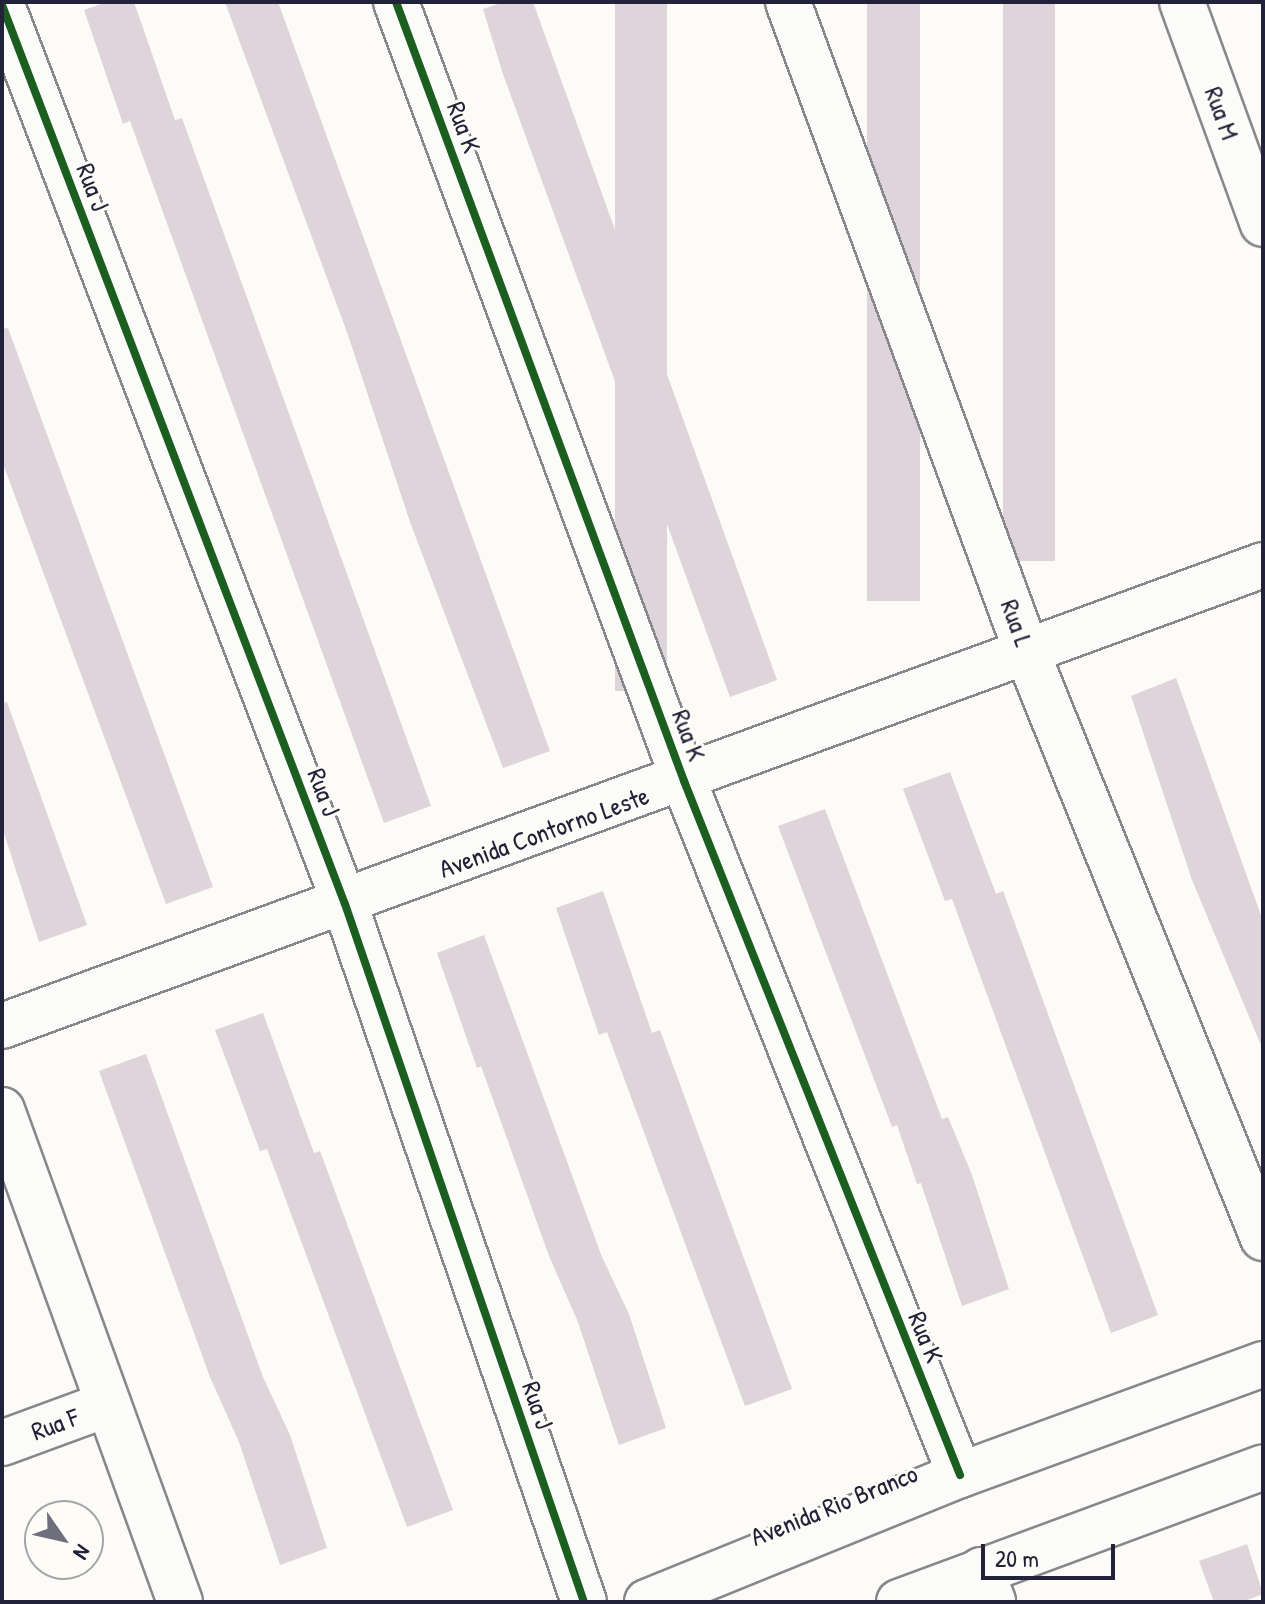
<!DOCTYPE html>
<html>
<head>
<meta charset="utf-8">
<style>
	body { margin:0 }
	#map { position:relative; width:1265px; height:1604px; overflow:hidden; background:#fcfbf8; font-family:"Patrick Hand",sans-serif }
	div>[style] { position:absolute }
	.building>* { inset:0; background:#ded4d9; transform-origin:0 0 }
	.roads { filter:drop-shadow(2px 0 #88888c) drop-shadow(-2px 0 #88888c) drop-shadow(0 2px #88888c) drop-shadow(0 -2px #88888c) }
	.minor>* { height:44px; margin:-22px; padding:0 22px; transform-origin:22px; border-radius:22px; background:#fbfbf9 }
	.tertiary>* { height:44px; margin:-22px; padding:0 22px; transform-origin:22px; border-radius:22px; background:#fbfbf9 }
	.cycleway>* { height:8px; margin:-4px; padding:0 4px; transform-origin:4px; border-radius:4px; background:#1b5e20 }
	span { translate:-50% -50%; white-space:nowrap; text-align:center; line-height:1.15; -webkit-text-stroke:6px #fdfcf7; paint-order:stroke }
	.street-label { font-size:26px; color:#22223b }
	.frame { position:absolute; inset:0; border:4px solid #22223b; pointer-events:none }
	.north { position:absolute; left:24px; top:1500px; width:80px; height:80px; box-sizing:border-box; background:#fdfcf7; border:2px solid #a5a5ac; border-radius:50%; rotate:124deg; font-size:22px; font-weight:700; line-height:32px; text-align:center; color:#22223b }
	.north::after { content:''; display:block; margin:auto; width:28px; height:36px; background:#6e6e7d; clip-path:polygon(50% 0,100% 100%,50% 72%,0 100%) }
	.scale { position:absolute; left:981px; top:1544px; width:134px; height:36px; box-sizing:border-box; border:4px solid #22223b; border-top:0; padding-left:10px; font-size:24px; line-height:28px; white-space:nowrap; color:#22223b; -webkit-text-stroke:6px #fdfcf7; paint-order:stroke }
</style>
</head>
<body>
<div id="map">
	<div class="building">
		<div style="clip-path:polygon(107px 2px,134px 2px,175px 120px,182px 118px,431px 806px,384px 823px,130px 121px,123px 124px,84px 10px)"></div>
		<div style="clip-path:polygon(225px 2px,278px 2px,550px 751px,503px 768px,410px 522px,348px 335px)"></div>
		<div style="clip-path:polygon(504px 2px,533px 2px,777px 680px,730px 697px,503px 74px,483px 9px)"></div>
		<div style="left:615px;top:2px;width:52px;height:689px"></div>
		<div style="left:867px;top:2px;width:53px;height:599px"></div>
		<div style="left:1003px;top:2px;width:52px;height:559px"></div>
		<div style="clip-path:polygon(8px 328px,213px 887px,166px 904px,2px 461px,2px 329px)"></div>
		<div style="clip-path:polygon(1176px 678px,1263px 921px,1263px 1050px,1192px 880px,1131px 696px)"></div>
		<div style="clip-path:polygon(7px 702px,87px 925px,39px 942px,2px 827px,2px 703px)"></div>
		<div style="clip-path:polygon(950px 772px,996px 894px,1003px 891px,1158px 1315px,1111px 1333px,952px 899px,945px 901px,903px 789px)"></div>
		<div style="clip-path:polygon(825px 809px,942px 1119px,948px 1117px,972px 1175px,1009px 1289px,962px 1306px,921px 1183px,917px 1184px,897px 1125px,892px 1127px,778px 826px)"></div>
		<div style="clip-path:polygon(603px 891px,652px 1033px,660px 1030px,792px 1389px,745px 1406px,607px 1032px,599px 1035px,556px 908px)"></div>
		<div style="clip-path:polygon(484px 935px,602px 1257px,629px 1314px,666px 1428px,619px 1445px,578px 1322px,549px 1256px,481px 1066px,477px 1068px,437px 953px)"></div>
		<div style="clip-path:polygon(263px 1013px,314px 1153px,320px 1151px,453px 1510px,407px 1527px,267px 1149px,260px 1151px,215px 1030px)"></div>
		<div style="clip-path:polygon(146px 1054px,263px 1377px,290px 1435px,327px 1548px,280px 1565px,239px 1442px,210px 1377px,99px 1071px)"></div>
		<div style="clip-path:polygon(1247px 1544px,1263px 1594px,1242px 1602px,1214px 1602px,1199px 1561px)"></div>
	</div>
	<div class="roads">
		<div class="minor">
			<div style="left:396px;top:2px;width:831px;rotate:69.71deg"></div>
			<div style="left:684px;top:781px;width:747px;rotate:68.31deg"></div>
			<div style="left:788px;top:2px;width:690px;rotate:69.83deg"></div>
			<div style="left:1026px;top:650px;width:634px;rotate:68.05deg"></div>
			<div style="left:1182px;top:2px;width:236px;rotate:70deg"></div>
			<div style="left:2px;top:5px;width:962px;rotate:69.12deg"></div>
			<div style="left:345px;top:904px;width:738px;rotate:71.1deg"></div>
			<div style="left:2px;top:1026px;width:1343px;rotate:-20.08deg"></div>
			<div style="left:2px;top:1110px;width:523px;rotate:70.11deg"></div>
			<div style="left:2px;top:1443px;width:113px;rotate:-20.2deg"></div>
			<div style="left:981px;top:1570px;width:34px;rotate:69deg"></div>
		</div>
		<div class="tertiary">
			<div style="left:647px;top:1602px;width:338px;rotate:-22.1deg"></div>
			<div style="left:960px;top:1475px;width:323px;rotate:-20.1deg"></div>
			<div style="left:899px;top:1602px;width:388px;rotate:-20.3deg"></div>
		</div>
	</div>
	<div class="cycleway">
		<div style="left:396px;top:2px;width:831px;rotate:69.71deg"></div>
		<div style="left:684px;top:781px;width:747px;rotate:68.31deg"></div>
		<div style="left:2px;top:5px;width:962px;rotate:69.12deg"></div>
		<div style="left:345px;top:904px;width:738px;rotate:71.1deg"></div>
	</div>
	<div class="street-label">
		<span style="left:1222px;top:113px;rotate:70deg">Rua M</span>
		<span style="left:464px;top:127px;rotate:70deg">Rua K</span>
		<span style="left:93px;top:187px;rotate:69deg">Rua J</span>
		<span style="left:1017px;top:623px;rotate:70deg">Rua L</span>
		<span style="left:689px;top:735px;rotate:70deg">Rua K</span>
		<span style="left:324px;top:792px;rotate:69deg">Rua J</span>
		<span style="left:544px;top:832px;rotate:-20deg">Avenida Contorno Leste</span>
		<span style="left:926px;top:1337px;rotate:68deg">Rua K</span>
		<span style="left:538px;top:1405px;rotate:71deg">Rua J</span>
		<span style="left:55px;top:1424px;rotate:-20deg">Rua F</span>
		<span style="left:834px;top:1505px;rotate:-22deg">Avenida Rio Branco</span>
	</div>
	<div class="frame"></div>
	<div class="north">N</div>
	<div class="scale">20 m</div>
</div>
</body>
</html>
